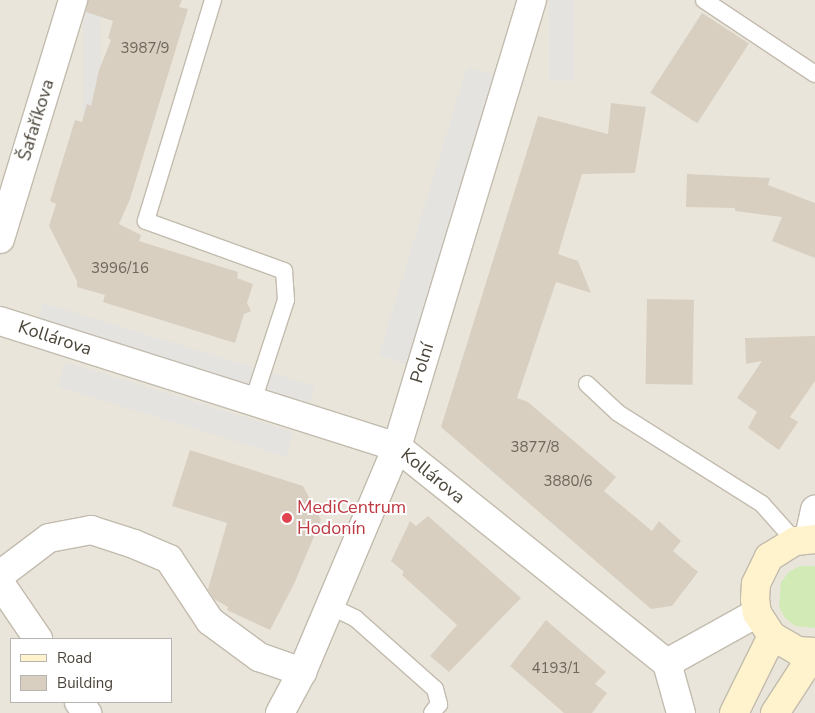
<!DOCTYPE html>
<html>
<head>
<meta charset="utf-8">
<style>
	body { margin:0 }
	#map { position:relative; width:815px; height:713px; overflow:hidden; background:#f6f3ec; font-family:"Nunito Sans",sans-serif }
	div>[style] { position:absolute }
	.residential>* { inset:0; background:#eae5da }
	.green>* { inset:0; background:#d2eab5 }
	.parking>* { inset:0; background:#e5e3e0; transform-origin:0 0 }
	.building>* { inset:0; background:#d8cfc1; transform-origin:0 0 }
	.roads { filter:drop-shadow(1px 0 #c2bbae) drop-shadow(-1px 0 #c2bbae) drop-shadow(0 1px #c2bbae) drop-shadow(0 -1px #c2bbae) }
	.service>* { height:16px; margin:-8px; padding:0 8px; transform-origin:8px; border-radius:8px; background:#fff }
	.minor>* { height:28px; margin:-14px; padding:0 14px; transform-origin:14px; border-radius:14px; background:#fff }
	.secondary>* { height:28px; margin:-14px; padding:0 14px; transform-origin:14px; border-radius:14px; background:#fff3cd }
	.dots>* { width:14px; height:14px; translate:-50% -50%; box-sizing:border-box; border:2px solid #fff; border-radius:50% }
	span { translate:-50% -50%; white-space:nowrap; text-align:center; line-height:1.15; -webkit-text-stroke:4px #fff; paint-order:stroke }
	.number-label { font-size:15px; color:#6e675b }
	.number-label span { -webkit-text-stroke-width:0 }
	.street-label { font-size:18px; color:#4b4439 }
	.health-label { font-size:18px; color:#be3a42 }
	.left { translate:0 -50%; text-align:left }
	.legend { position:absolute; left:10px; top:638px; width:162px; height:65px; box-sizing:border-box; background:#fff; border:1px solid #b7b4b0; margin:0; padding:6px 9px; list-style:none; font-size:15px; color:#4b4439 }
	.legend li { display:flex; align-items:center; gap:10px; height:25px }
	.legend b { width:25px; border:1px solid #b7b4b0 }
</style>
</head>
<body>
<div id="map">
	<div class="residential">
		<div style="clip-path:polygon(evenodd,0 0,815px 0,815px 713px,0 713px,0 0,11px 639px,171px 639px,171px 702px,11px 702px,11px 639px)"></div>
	</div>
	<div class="green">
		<div style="clip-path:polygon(800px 566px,815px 566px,815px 628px,795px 626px,785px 618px,779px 607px,781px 582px,789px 572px)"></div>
	</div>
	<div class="parking">
		<div style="left:83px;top:0;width:18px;height:265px"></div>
		<div style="left:549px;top:0;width:25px;height:81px"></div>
		<div style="left:467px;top:67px;width:30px;height:302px;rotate:17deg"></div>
		<div style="left:43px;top:303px;width:284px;height:20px;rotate:17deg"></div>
		<div style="left:65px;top:362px;width:239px;height:26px;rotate:17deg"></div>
	</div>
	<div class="building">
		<div style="clip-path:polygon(88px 0,182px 0,179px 7px,188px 9px,130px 199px,119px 224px,141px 235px,139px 241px,238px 272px,237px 278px,253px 284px,247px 303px,251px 311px,244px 314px,235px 343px,103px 302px,105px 295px,77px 287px,77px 281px,49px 226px,56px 204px,50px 201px,75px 120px,82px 122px,87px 104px,91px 106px,99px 70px,111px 40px,108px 38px,113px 21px,86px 12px)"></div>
		<div style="left:702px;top:13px;width:56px;height:95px;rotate:33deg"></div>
		<div style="clip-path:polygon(611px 103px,646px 107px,635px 173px,582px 174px,558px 254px,578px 261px,591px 293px,556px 282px,517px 398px,528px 402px,616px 477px,604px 491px,652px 531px,659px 521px,681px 541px,673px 551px,698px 572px,672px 606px,651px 609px,441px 427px,538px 116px,608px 134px)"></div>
		<div style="clip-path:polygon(687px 174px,770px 178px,768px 185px,815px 203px,815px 258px,772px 241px,782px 217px,735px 211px,735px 208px,686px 207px)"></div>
		<div style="left:647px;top:299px;width:47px;height:85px;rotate:1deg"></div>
		<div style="clip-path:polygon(815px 336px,815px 381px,790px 417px,798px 422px,779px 450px,748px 428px,757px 412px,737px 398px,762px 361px,746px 364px,745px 338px)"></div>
		<div style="clip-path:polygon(190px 450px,303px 486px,321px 520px,294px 584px,270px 630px,227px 610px,228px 607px,214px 599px,208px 589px,227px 523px,172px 506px)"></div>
		<div style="clip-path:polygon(428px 516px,521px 598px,449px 672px,430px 656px,457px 625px,402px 575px,404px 572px,391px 561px,410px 521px,416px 526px)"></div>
		<div style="clip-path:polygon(546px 620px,606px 672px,595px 684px,607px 693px,592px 713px,564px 713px,510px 666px)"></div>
	</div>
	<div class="roads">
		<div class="service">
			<div style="left:213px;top:0;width:231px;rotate:106.9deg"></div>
			<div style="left:146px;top:221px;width:147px;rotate:19.9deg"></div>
			<div style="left:284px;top:271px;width:29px;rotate:86deg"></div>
			<div style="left:286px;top:300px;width:106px;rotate:108.1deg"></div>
			<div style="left:704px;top:0;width:133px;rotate:33.7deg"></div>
			<div style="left:587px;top:384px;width:42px;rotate:43.1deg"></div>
			<div style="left:618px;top:413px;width:170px;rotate:32.3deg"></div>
			<div style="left:762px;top:504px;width:50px;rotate:48.3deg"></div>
			<div style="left:330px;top:606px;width:28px;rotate:26deg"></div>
			<div style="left:355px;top:618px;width:107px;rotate:41.6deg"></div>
			<div style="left:435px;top:689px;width:16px;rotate:75deg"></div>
			<div style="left:439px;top:704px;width:11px;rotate:128deg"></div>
		</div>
		<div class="minor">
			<div style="left:0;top:239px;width:250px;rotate:-73deg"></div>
			<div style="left:0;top:321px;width:417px;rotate:17.6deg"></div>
			<div style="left:397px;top:447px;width:346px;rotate:38.7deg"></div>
			<div style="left:809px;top:538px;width:29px;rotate:-78deg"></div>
			<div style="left:0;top:575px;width:61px;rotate:-37.1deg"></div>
			<div style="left:49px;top:538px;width:43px;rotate:-10.8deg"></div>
			<div style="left:91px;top:530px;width:45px;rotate:18deg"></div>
			<div style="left:134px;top:544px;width:38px;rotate:23deg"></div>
			<div style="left:169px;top:559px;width:74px;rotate:56.5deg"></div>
			<div style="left:210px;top:621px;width:61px;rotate:36.3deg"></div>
			<div style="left:259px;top:657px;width:46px;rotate:19.2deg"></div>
			<div style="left:0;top:583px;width:68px;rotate:55.8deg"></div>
			<div style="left:667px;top:663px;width:103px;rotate:-29.1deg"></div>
			<div style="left:667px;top:663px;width:52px;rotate:74.4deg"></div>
			<div style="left:79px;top:702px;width:14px;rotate:54deg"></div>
			<div style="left:280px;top:713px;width:47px;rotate:-61.8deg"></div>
			<div style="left:302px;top:672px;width:244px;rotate:-67.1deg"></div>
			<div style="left:397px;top:447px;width:467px;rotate:-73.2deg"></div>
		</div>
		<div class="secondary">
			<div style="left:815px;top:539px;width:20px;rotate:174deg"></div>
			<div style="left:795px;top:541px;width:31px;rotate:148deg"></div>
			<div style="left:769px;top:557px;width:30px;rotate:116deg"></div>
			<div style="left:756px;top:584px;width:15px;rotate:94deg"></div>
			<div style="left:755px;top:599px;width:14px;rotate:82deg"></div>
			<div style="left:757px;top:613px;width:27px;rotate:57deg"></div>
			<div style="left:772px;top:636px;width:30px;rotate:30deg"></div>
			<div style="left:798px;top:651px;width:17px;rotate:3deg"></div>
			<div style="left:734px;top:713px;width:86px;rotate:-63.7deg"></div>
			<div style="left:775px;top:713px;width:72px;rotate:-57deg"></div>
		</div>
	</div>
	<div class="dots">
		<div style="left:287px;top:518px;background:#e0444e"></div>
	</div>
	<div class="number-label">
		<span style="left:145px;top:49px">3987/9</span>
		<span style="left:120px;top:269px">3996/16</span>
		<span style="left:535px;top:448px">3877/8</span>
		<span style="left:568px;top:482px">3880/6</span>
		<span style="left:556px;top:669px">4193/1</span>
	</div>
	<div class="street-label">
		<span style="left:36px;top:120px;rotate:-73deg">Šafaříkova</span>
		<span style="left:55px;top:338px;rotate:18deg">Kollárova</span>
		<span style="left:422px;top:363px;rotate:-73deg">Polní</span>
		<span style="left:433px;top:476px;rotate:39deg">Kollárova</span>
	</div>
	<div class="health-label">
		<span class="left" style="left:297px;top:518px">MediCentrum<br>Hodonín</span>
	</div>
	<ul class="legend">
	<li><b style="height:6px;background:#fff3cd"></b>Road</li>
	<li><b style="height:14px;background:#d8cfc1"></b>Building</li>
	</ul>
</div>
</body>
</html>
